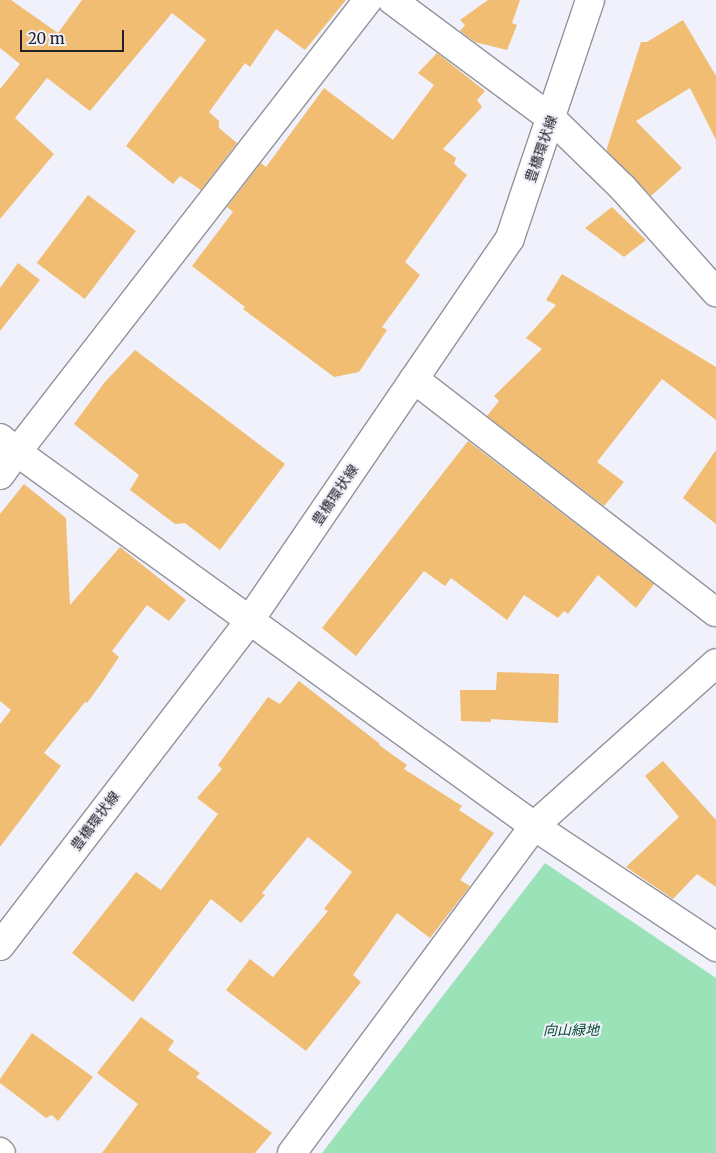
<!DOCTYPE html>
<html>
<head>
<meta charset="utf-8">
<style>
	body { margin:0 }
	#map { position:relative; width:716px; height:1153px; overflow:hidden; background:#f1f1fb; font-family:Merriweather,"Noto Sans JP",serif }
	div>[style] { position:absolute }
	.green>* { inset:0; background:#9be2b8 }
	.building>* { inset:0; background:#f0bd73; transform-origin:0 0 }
	.roads { filter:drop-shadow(1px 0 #93939c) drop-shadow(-1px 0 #93939c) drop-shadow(0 1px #93939c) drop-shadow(0 -1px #93939c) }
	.street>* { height:28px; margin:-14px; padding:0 14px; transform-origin:14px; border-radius:14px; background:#fff }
	.secondary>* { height:28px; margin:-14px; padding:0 14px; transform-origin:14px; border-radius:14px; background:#fff }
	span { translate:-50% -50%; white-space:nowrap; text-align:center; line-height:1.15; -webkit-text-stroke:4px #f1f1fb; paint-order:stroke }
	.street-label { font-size:14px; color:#212024 }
	.park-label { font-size:14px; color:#054d2e; font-style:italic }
	.scale { position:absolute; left:20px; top:30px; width:104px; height:22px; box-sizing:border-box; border:2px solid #212024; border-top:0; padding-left:6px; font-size:15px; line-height:18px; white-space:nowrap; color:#212024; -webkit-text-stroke:4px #f1f1fb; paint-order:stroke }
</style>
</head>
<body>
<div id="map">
	<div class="green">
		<div style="clip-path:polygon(545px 863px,716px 978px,716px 1153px,322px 1153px)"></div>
	</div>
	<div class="building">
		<div style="clip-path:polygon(0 0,11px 0,58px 33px,82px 0,346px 0,305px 50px,276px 29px,250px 67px,245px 63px,209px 112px,219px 121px,219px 128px,237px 143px,201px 190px,180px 176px,173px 184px,126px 146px,206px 40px,172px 13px,90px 111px,47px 78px,15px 118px,54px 154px,0 219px,0 89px,20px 64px,0 48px)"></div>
		<div style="clip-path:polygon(488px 0,520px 0,512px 23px,517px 25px,507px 50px,475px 42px,460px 31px,465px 25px,460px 20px)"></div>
		<div style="clip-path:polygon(683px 20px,716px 76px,716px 140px,690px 88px,636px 121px,682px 168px,651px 196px,607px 151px,607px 148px,641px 42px,647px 42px)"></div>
		<div style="clip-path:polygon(437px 53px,485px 91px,477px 100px,482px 107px,443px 149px,456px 158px,454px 164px,467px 175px,405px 262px,420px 275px,382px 327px,387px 330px,359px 372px,334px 377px,243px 309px,245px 307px,192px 266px,233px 212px,227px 207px,261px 163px,266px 167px,324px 88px,393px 140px,434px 85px,418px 73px)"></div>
		<div style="left:88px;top:195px;width:60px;height:85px;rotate:37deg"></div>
		<div style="clip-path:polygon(612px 207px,646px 240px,624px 257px,585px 228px)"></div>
		<div style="clip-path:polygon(18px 263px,40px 280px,0 331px,0 288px)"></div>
		<div style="clip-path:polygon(562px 274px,716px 367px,716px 420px,662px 379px,597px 462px,624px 482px,604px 506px,487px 416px,499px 401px,494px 396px,542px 349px,526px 338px,556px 305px,546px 300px)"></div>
		<div style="clip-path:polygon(135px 350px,285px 464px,220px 550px,185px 523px,175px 524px,130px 490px,139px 475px,74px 424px,104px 383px)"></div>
		<div style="clip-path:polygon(468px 441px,654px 584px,636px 608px,598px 575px,568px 614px,564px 611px,558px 618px,524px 595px,507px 620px,451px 578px,445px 586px,424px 571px,356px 656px,322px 628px)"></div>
		<div style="clip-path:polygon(716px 450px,716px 524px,683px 498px)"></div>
		<div style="clip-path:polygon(24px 484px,66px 518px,70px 605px,120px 547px,186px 600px,169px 621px,147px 605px,112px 651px,119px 657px,103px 681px,87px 703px,85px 702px,44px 753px,61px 766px,0 847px,0 724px,11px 710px,0 701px,0 514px)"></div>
		<div style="clip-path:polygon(497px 672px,559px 674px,558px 723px,491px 719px,491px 722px,461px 721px,460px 690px,496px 690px)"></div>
		<div style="clip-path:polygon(299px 681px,380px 744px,379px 745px,407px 765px,404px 769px,462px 806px,459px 810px,494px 833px,460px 880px,470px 886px,430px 938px,397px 913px,353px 975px,361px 982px,306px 1051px,226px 990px,250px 959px,273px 977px,328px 911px,324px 909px,352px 872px,308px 837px,262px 893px,265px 895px,241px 923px,211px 899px,133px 1002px,72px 953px,136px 872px,161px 890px,218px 814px,197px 798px,222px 769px,218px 765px,268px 697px,280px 704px)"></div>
		<div style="clip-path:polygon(663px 761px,716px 820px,716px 887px,697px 874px,673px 899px,626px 867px,679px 817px,645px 776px)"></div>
		<div style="clip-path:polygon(141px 1017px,174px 1041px,168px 1050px,200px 1073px,196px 1077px,272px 1133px,255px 1153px,102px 1153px,138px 1104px,97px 1073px)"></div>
		<div style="clip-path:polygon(32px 1033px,93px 1077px,58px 1121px,52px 1115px,46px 1118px,0 1083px,0 1079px)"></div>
	</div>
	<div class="roads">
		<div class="street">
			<div style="left:392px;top:0;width:198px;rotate:36.6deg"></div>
			<div style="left:551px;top:118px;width:100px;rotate:44.2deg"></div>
			<div style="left:623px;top:188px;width:140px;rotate:48.2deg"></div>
			<div style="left:414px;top:379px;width:381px;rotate:37.7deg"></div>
			<div style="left:0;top:438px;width:22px;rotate:39deg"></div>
			<div style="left:17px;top:452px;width:572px;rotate:-52.17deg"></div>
			<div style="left:0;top:475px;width:29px;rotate:-54deg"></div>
			<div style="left:17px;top:452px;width:638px;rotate:35.88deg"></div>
			<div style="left:534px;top:826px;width:219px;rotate:33.6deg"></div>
			<div style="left:0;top:1152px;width:1px;rotate:45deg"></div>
			<div style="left:292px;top:1153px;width:407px;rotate:-53.5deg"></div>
			<div style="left:534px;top:826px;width:244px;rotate:-41.8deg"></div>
		</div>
		<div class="secondary">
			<div style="left:0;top:946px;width:409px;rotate:-52.5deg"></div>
			<div style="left:249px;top:621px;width:463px;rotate:-55.7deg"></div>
			<div style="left:510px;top:238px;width:251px;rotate:-71.4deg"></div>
		</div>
	</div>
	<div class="street-label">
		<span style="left:541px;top:149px;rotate:-71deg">豊橋環状線</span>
		<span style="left:335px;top:495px;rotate:-56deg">豊橋環状線</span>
		<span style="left:95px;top:821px;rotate:-53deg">豊橋環状線</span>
	</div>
	<div class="park-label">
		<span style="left:571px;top:1030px">向山緑地</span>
	</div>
	<div class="scale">20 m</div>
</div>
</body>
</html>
